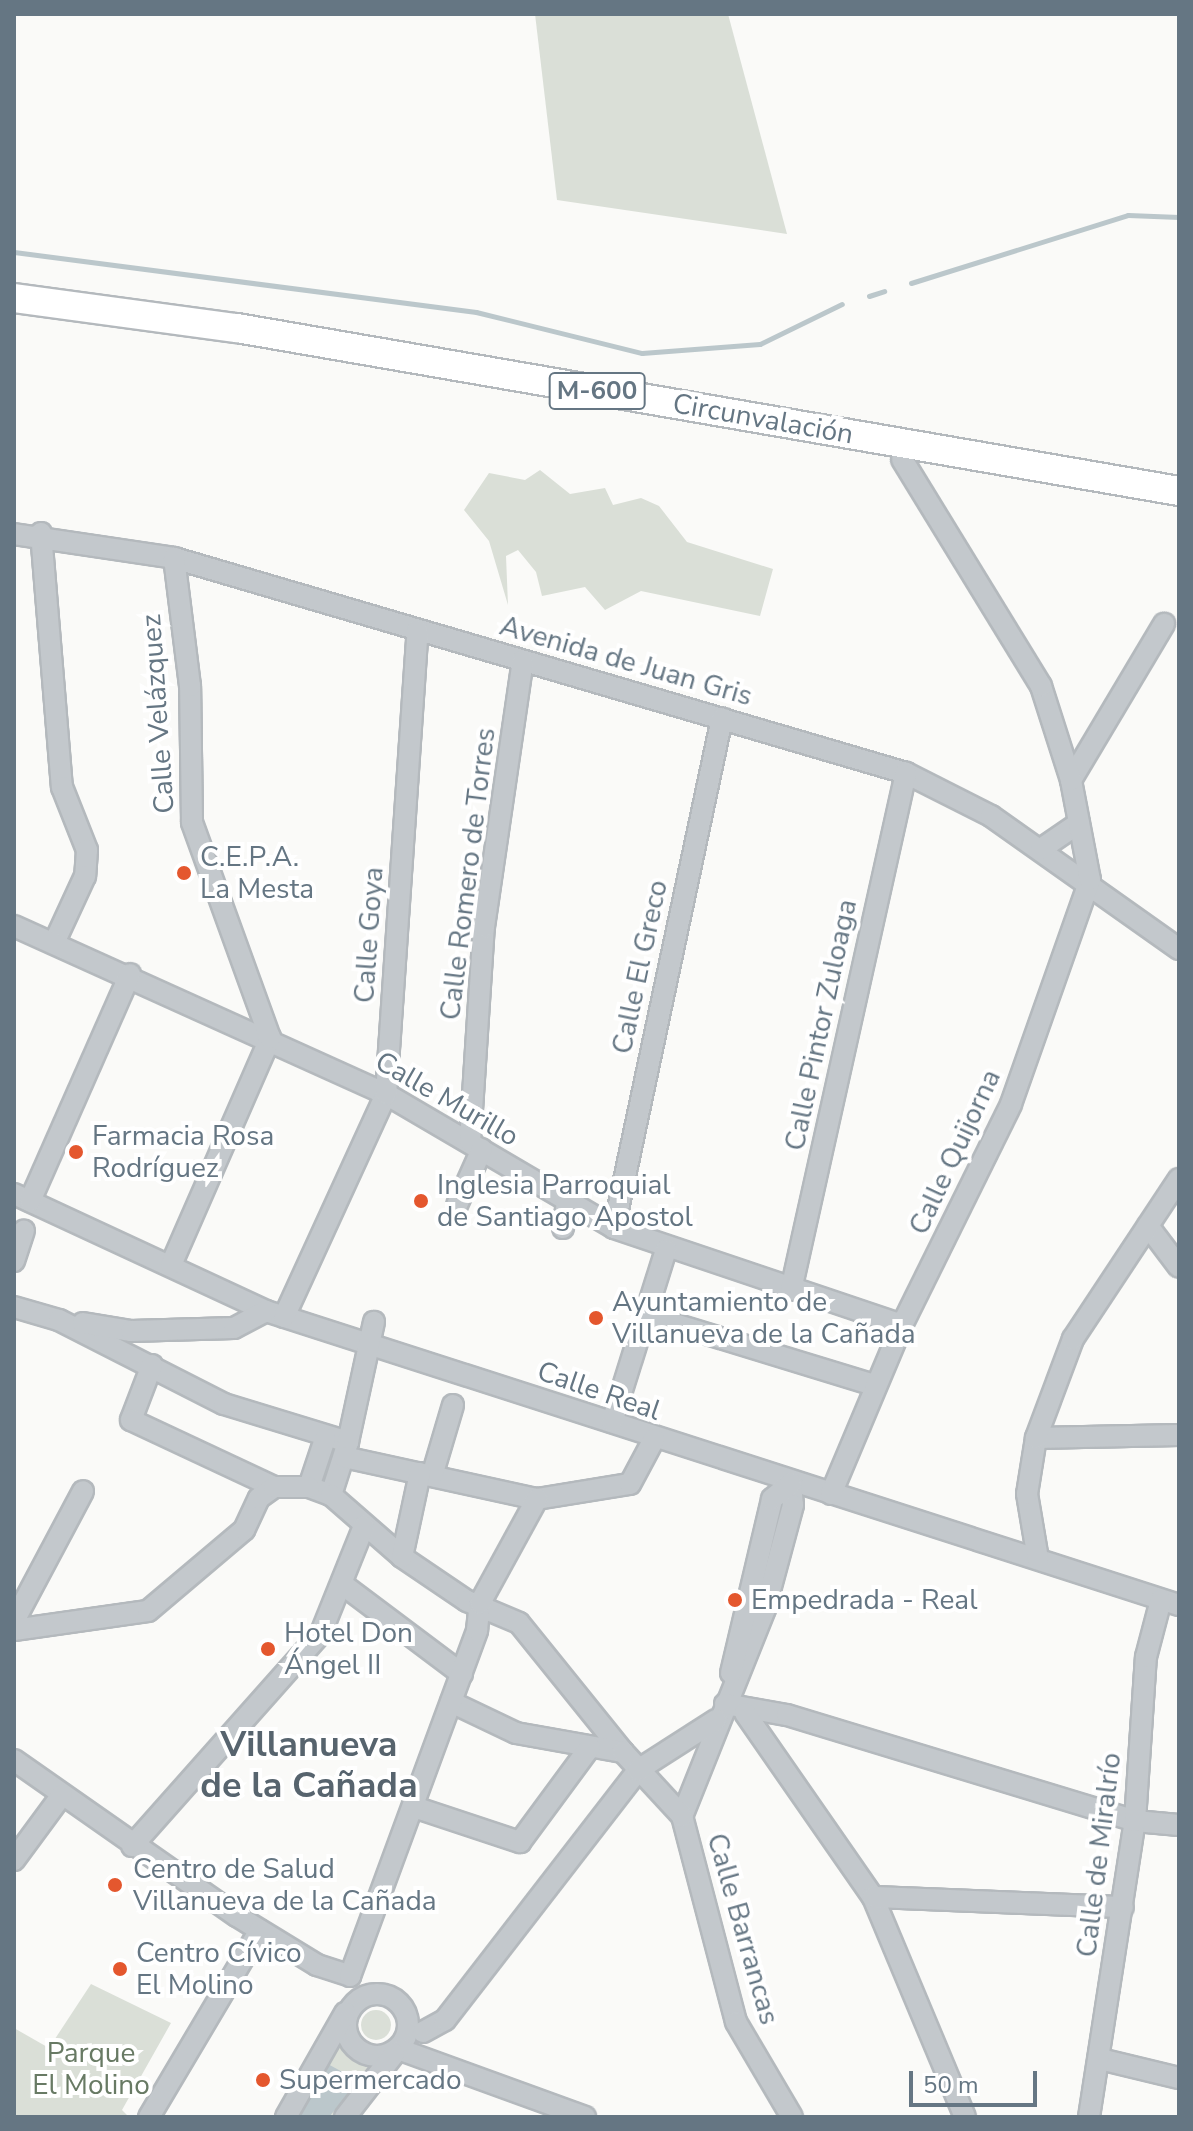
<!DOCTYPE html>
<html>
<head>
<meta charset="utf-8">
<style>
	body { margin:0 }
	#map { position:relative; width:1193px; height:2131px; overflow:hidden; background:#fafaf8; font-family:"Nunito Sans",sans-serif }
	div>[style] { position:absolute }
	.green>* { inset:0; background:#dadfd7 }
	.round { border-radius:50% }
	.water>* { inset:0; background:#bbc7cb }
	.stream>* { height:5px; margin:-2.5px; padding:0 2.5px; transform-origin:2.5px; border-radius:2.5px; background:#bbc7cb }
	.roads { filter:drop-shadow(2px 0 #b4b9bd) drop-shadow(-2px 0 #b4b9bd) drop-shadow(0 2px #b4b9bd) drop-shadow(0 -2px #b4b9bd) }
	.minor>* { height:20px; margin:-10px; padding:0 10px; transform-origin:10px; border-radius:10px; background:#c3c8cc }
	.minor>.ring { margin:-10px; padding:0; box-sizing:content-box; background:none; border:20px solid #c3c8cc; border-radius:50% }
	.highway>* { height:28px; margin:-14px; padding:0 14px; transform-origin:14px; border-radius:14px; background:#fff }
	.dots>* { width:22px; height:22px; translate:-50% -50%; box-sizing:border-box; border:4px solid #fff; border-radius:50% }
	span { translate:-50% -50%; white-space:nowrap; text-align:center; line-height:1.15; -webkit-text-stroke:8px #fff; paint-order:stroke }
	.shield-label span { padding:2px 6px; background:#fff; border:2px solid; border-radius:6px; -webkit-text-stroke-width:0 }
	.shield-label { font-size:26px; color:#657683; font-weight:700 }
	.street-label { font-size:28px; color:#657683 }
	.poi-label { font-size:28px; color:#657683 }
	.left { translate:0 -50%; text-align:left }
	.park-label { font-size:28px; color:#687a64 }
	.district-label { font-size:36px; color:#57646e; font-weight:700 }
	.frame { position:absolute; inset:0; border:16px solid #657683; pointer-events:none }
	.scale { position:absolute; left:909px; top:2071px; width:128px; height:36px; box-sizing:border-box; border:4px solid #657683; border-top:0; padding-left:10px; font-size:24px; line-height:28px; white-space:nowrap; color:#657683; -webkit-text-stroke:6px #fff; paint-order:stroke }
</style>
</head>
<body>
<div id="map">
	<div class="green">
		<div style="clip-path:polygon(535px 14px,728px 14px,787px 234px,557px 200px)"></div>
		<div style="clip-path:polygon(540px 470px,570px 494px,605px 488px,613px 505px,641px 498px,659px 506px,687px 542px,773px 569px,760px 616px,641px 591px,605px 610px,585px 587px,542px 596px,536px 572px,518px 550px,506px 556px,508px 605px,489px 541px,464px 510px,489px 473px,525px 480px)"></div>
		<div style="clip-path:polygon(91px 1984px,171px 2023px,122px 2110px,129px 2117px,14px 2117px,14px 2028px,49px 2048px)"></div>
		<div class="round" style="left:361px;top:2010px;width:30px;height:30px"></div>
		<div style="clip-path:polygon(339px 2034px,380px 2062px,333px 2117px,296px 2117px)"></div>
	</div>
	<div class="water">
		<div style="clip-path:polygon(326px 2063px,359px 2081px,329px 2117px,298px 2117px)"></div>
	</div>
	<div class="stream">
		<div style="left:14px;top:252px;width:466px;rotate:7.4deg"></div>
		<div style="left:476px;top:312px;width:171px;rotate:13.9deg"></div>
		<div style="left:642px;top:353px;width:118px;rotate:-4.4deg"></div>
		<div style="left:760px;top:344px;width:91px;rotate:-26deg"></div>
		<div style="left:911px;top:283px;width:227px;rotate:-17.4deg"></div>
		<div style="left:1128px;top:215px;width:51px;rotate:2.2deg"></div>
		<div style="left:869px;top:296px;width:16px;rotate:-18deg"></div>
	</div>
	<div class="roads">
		<div class="minor">
			<div style="left:41px;top:533px;width:255px;rotate:85.3deg"></div>
			<div style="left:62px;top:787px;width:68px;rotate:68.4deg"></div>
			<div style="left:87px;top:850px;width:26px;rotate:94deg"></div>
			<div style="left:85px;top:876px;width:72px;rotate:114.8deg"></div>
			<div style="left:14px;top:534px;width:162px;rotate:8.5deg"></div>
			<div style="left:174px;top:558px;width:763px;rotate:16.37deg"></div>
			<div style="left:906px;top:773px;width:95px;rotate:26.8deg"></div>
			<div style="left:991px;top:816px;width:230px;rotate:35.3deg"></div>
			<div style="left:1071px;top:780px;width:182px;rotate:-59.2deg"></div>
			<div style="left:1041px;top:849px;width:46px;rotate:-34.4deg"></div>
			<div style="left:14px;top:926px;width:408px;rotate:24.3deg"></div>
			<div style="left:386px;top:1094px;width:264px;rotate:30.4deg"></div>
			<div style="left:614px;top:1228px;width:304px;rotate:18.6deg"></div>
			<div style="left:470px;top:1141px;width:214px;rotate:-86.3deg"></div>
			<div style="left:484px;top:927px;width:269px;rotate:-81.7deg"></div>
			<div style="left:14px;top:1194px;width:278px;rotate:24.9deg"></div>
			<div style="left:266px;top:1311px;width:959px;rotate:17.85deg"></div>
			<div style="left:30px;top:1201px;width:248px;rotate:-66.2deg"></div>
			<div style="left:457px;top:1205px;width:61px;rotate:-65.9deg"></div>
			<div style="left:1148px;top:1226px;width:51px;rotate:52.9deg"></div>
			<div style="left:563px;top:1228px;width:25px;rotate:-81deg"></div>
			<div style="left:614px;top:1228px;width:521px;rotate:-78.04deg"></div>
			<div style="left:14px;top:1261px;width:32px;rotate:-72deg"></div>
			<div style="left:171px;top:1265px;width:248px;rotate:-66.4deg"></div>
			<div style="left:270px;top:1038px;width:230px;rotate:-109.9deg"></div>
			<div style="left:192px;top:822px;width:136px;rotate:-90.8deg"></div>
			<div style="left:190px;top:686px;width:129px;rotate:-97.1deg"></div>
			<div style="left:791px;top:1290px;width:530px;rotate:-77.46deg"></div>
			<div style="left:14px;top:1307px;width:47px;rotate:16.1deg"></div>
			<div style="left:59px;top:1320px;width:185px;rotate:27deg"></div>
			<div style="left:224px;top:1404px;width:130px;rotate:17deg"></div>
			<div style="left:348px;top:1442px;width:56px;rotate:107.8deg"></div>
			<div style="left:331px;top:1495px;width:23px;rotate:-160deg"></div>
			<div style="left:309px;top:1487px;width:51px;rotate:-71.6deg"></div>
			<div style="left:645px;top:1315px;width:239px;rotate:17deg"></div>
			<div style="left:284px;top:1317px;width:245px;rotate:-65.4deg"></div>
			<div style="left:386px;top:1094px;width:465px;rotate:-86.1deg"></div>
			<div style="left:83px;top:1323px;width:49px;rotate:9.5deg"></div>
			<div style="left:131px;top:1331px;width:103px;rotate:-1.7deg"></div>
			<div style="left:234px;top:1328px;width:36px;rotate:-28deg"></div>
			<div style="left:152px;top:1365px;width:59px;rotate:110.9deg"></div>
			<div style="left:131px;top:1420px;width:158px;rotate:25.1deg"></div>
			<div style="left:612px;top:1422px;width:180px;rotate:-72.6deg"></div>
			<div style="left:1036px;top:1438px;width:143px;rotate:-1.2deg"></div>
			<div style="left:348px;top:1442px;width:123px;rotate:-77.8deg"></div>
			<div style="left:344px;top:1457px;width:198px;rotate:12.3deg"></div>
			<div style="left:537px;top:1499px;width:94px;rotate:-9.2deg"></div>
			<div style="left:630px;top:1484px;width:51px;rotate:-61.9deg"></div>
			<div style="left:432px;top:1476px;width:74px;rotate:-73.5deg"></div>
			<div style="left:791px;top:1483px;width:22px;rotate:85deg"></div>
			<div style="left:793px;top:1505px;width:108px;rotate:105.1deg"></div>
			<div style="left:765px;top:1609px;width:223px;rotate:111.8deg"></div>
			<div style="left:682px;top:1816px;width:213px;rotate:75.3deg"></div>
			<div style="left:736px;top:2022px;width:110px;rotate:59.5deg"></div>
			<div style="left:831px;top:1494px;width:183px;rotate:-67.2deg"></div>
			<div style="left:902px;top:1325px;width:246px;rotate:-63.7deg"></div>
			<div style="left:1011px;top:1104px;width:238px;rotate:-70.6deg"></div>
			<div style="left:1090px;top:880px;width:102px;rotate:-100.8deg"></div>
			<div style="left:1071px;top:780px;width:99px;rotate:-107.7deg"></div>
			<div style="left:1041px;top:686px;width:266px;rotate:-121.5deg"></div>
			<div style="left:331px;top:1495px;width:94px;rotate:41.1deg"></div>
			<div style="left:402px;top:1557px;width:78px;rotate:34.1deg"></div>
			<div style="left:467px;top:1601px;width:56px;rotate:22.9deg"></div>
			<div style="left:519px;top:1623px;width:166px;rotate:51.1deg"></div>
			<div style="left:402px;top:1557px;width:86px;rotate:-77.9deg"></div>
			<div style="left:1038px;top:1559px;width:66px;rotate:-99.6deg"></div>
			<div style="left:1027px;top:1494px;width:57px;rotate:-80.9deg"></div>
			<div style="left:1036px;top:1438px;width:106px;rotate:-69.5deg"></div>
			<div style="left:1073px;top:1339px;width:192px;rotate:-56.5deg"></div>
			<div style="left:342px;top:1584px;width:150px;rotate:36.9deg"></div>
			<div style="left:14px;top:1621px;width:147px;rotate:-62deg"></div>
			<div style="left:14px;top:1630px;width:135px;rotate:-8.1deg"></div>
			<div style="left:148px;top:1611px;width:126px;rotate:-40.2deg"></div>
			<div style="left:244px;top:1530px;width:35px;rotate:-65deg"></div>
			<div style="left:259px;top:1498px;width:19px;rotate:-36deg"></div>
			<div style="left:274px;top:1487px;width:35px"></div>
			<div style="left:731px;top:1673px;width:179px;rotate:-76.7deg"></div>
			<div style="left:772px;top:1499px;width:25px;rotate:-40deg"></div>
			<div style="left:451px;top:1702px;width:72px;rotate:25.5deg"></div>
			<div style="left:516px;top:1733px;width:109px;rotate:10.1deg"></div>
			<div style="left:623px;top:1752px;width:87px;rotate:47.3deg"></div>
			<div style="left:725px;top:1704px;width:63px;rotate:10.1deg"></div>
			<div style="left:787px;top:1715px;width:364px;rotate:16.9deg"></div>
			<div style="left:1135px;top:1821px;width:44px;rotate:5.2deg"></div>
			<div style="left:745px;top:1713px;width:224px;rotate:55.2deg"></div>
			<div style="left:873px;top:1897px;width:238px;rotate:67.3deg"></div>
			<div style="left:14px;top:1760px;width:272px;rotate:35deg"></div>
			<div style="left:237px;top:1916px;width:94px;rotate:31.5deg"></div>
			<div style="left:317px;top:1965px;width:35px;rotate:18deg"></div>
			<div style="left:414px;top:1807px;width:112px;rotate:18.3deg"></div>
			<div style="left:520px;top:1842px;width:118px;rotate:-53.6deg"></div>
			<div style="left:132px;top:1846px;width:285px;rotate:-48.4deg"></div>
			<div style="left:321px;top:1633px;width:115px;rotate:-68.1deg"></div>
			<div style="left:14px;top:1860px;width:81px;rotate:-53.6deg"></div>
			<div style="left:873px;top:1897px;width:250px;rotate:2.3deg"></div>
			<div style="left:350px;top:1976px;width:369px;rotate:-69.8deg"></div>
			<div style="left:477px;top:1630px;width:27px;rotate:-84deg"></div>
			<div style="left:480px;top:1603px;width:119px;rotate:-61.3deg"></div>
			<div class="ring" style="left:346px;top:1994px;width:42px;height:42px"></div>
			<div style="left:423px;top:2032px;width:25px;rotate:-29deg"></div>
			<div style="left:445px;top:2020px;width:316px;rotate:-52.3deg"></div>
			<div style="left:638px;top:1770px;width:93px;rotate:-32.7deg"></div>
			<div style="left:401px;top:2050px;width:196px;rotate:20deg"></div>
			<div style="left:1100px;top:2059px;width:81px;rotate:13.5deg"></div>
			<div style="left:149px;top:2117px;width:217px;rotate:-59.3deg"></div>
			<div style="left:286px;top:2117px;width:120px;rotate:-60.4deg"></div>
			<div style="left:345px;top:2117px;width:80px;rotate:-52.1deg"></div>
			<div style="left:1089px;top:2117px;width:300px;rotate:-81.2deg"></div>
			<div style="left:1135px;top:1821px;width:164px;rotate:-86.2deg"></div>
			<div style="left:1146px;top:1657px;width:59px;rotate:-75.3deg"></div>
		</div>
		<div class="highway">
			<div style="left:14px;top:298px;width:225px;rotate:7.7deg"></div>
			<div style="left:237px;top:328px;width:956px;rotate:9.82deg"></div>
		</div>
	</div>
	<div class="dots">
		<div style="left:184px;top:873px;background:#e4572e"></div>
		<div style="left:76px;top:1152px;background:#e4572e"></div>
		<div style="left:421px;top:1201px;background:#e4572e"></div>
		<div style="left:596px;top:1318px;background:#e4572e"></div>
		<div style="left:735px;top:1600px;background:#e4572e"></div>
		<div style="left:268px;top:1649px;background:#e4572e"></div>
		<div style="left:115px;top:1885px;background:#e4572e"></div>
		<div style="left:120px;top:1969px;background:#e4572e"></div>
		<div style="left:263px;top:2080px;background:#e4572e"></div>
	</div>
	<div class="shield-label">
		<span style="left:597px;top:391px">M-600</span>
	</div>
	<div class="street-label">
		<span style="left:763px;top:419px;rotate:10deg">Circunvalación</span>
		<span style="left:626px;top:661px;rotate:16deg">Avenida de Juan Gris</span>
		<span style="left:158px;top:714px;rotate:-94deg">Calle Velázquez</span>
		<span style="left:468px;top:874px;rotate:-83deg">Calle Romero de Torres</span>
		<span style="left:369px;top:935px;rotate:-86deg">Calle Goya</span>
		<span style="left:640px;top:967px;rotate:-78deg">Calle El Greco</span>
		<span style="left:821px;top:1025px;rotate:-78deg">Calle Pintor Zuloaga</span>
		<span style="left:447px;top:1099px;rotate:30deg">Calle Murillo</span>
		<span style="left:955px;top:1152px;rotate:-65deg">Calle Quijorna</span>
		<span style="left:599px;top:1391px;rotate:19deg">Calle Real</span>
		<span style="left:1099px;top:1855px;rotate:-83deg">Calle de Miralrío</span>
		<span style="left:743px;top:1929px;rotate:74deg">Calle Barrancas</span>
	</div>
	<div class="poi-label">
		<span class="left" style="left:200px;top:873px">C.E.P.A.<br>La Mesta</span>
		<span class="left" style="left:92px;top:1152px">Farmacia Rosa<br>Rodríguez</span>
		<span class="left" style="left:437px;top:1201px">Inglesia Parroquial<br>de Santiago Apostol</span>
		<span class="left" style="left:612px;top:1318px">Ayuntamiento de<br>Villanueva de la Cañada</span>
		<span class="left" style="left:751px;top:1600px">Empedrada - Real</span>
		<span class="left" style="left:284px;top:1649px">Hotel Don<br>Ángel II</span>
		<span class="left" style="left:133px;top:1885px">Centro de Salud<br>Villanueva de la Cañada</span>
		<span class="left" style="left:136px;top:1969px">Centro Cívico<br>El Molino</span>
		<span class="left" style="left:279px;top:2080px">Supermercado</span>
	</div>
	<div class="park-label">
		<span style="left:91px;top:2069px">Parque<br>El Molino</span>
	</div>
	<div class="district-label">
		<span style="left:309px;top:1765px">Villanueva<br>de la Cañada</span>
	</div>
	<div class="frame"></div>
	<div class="scale">50 m</div>
</div>
</body>
</html>
